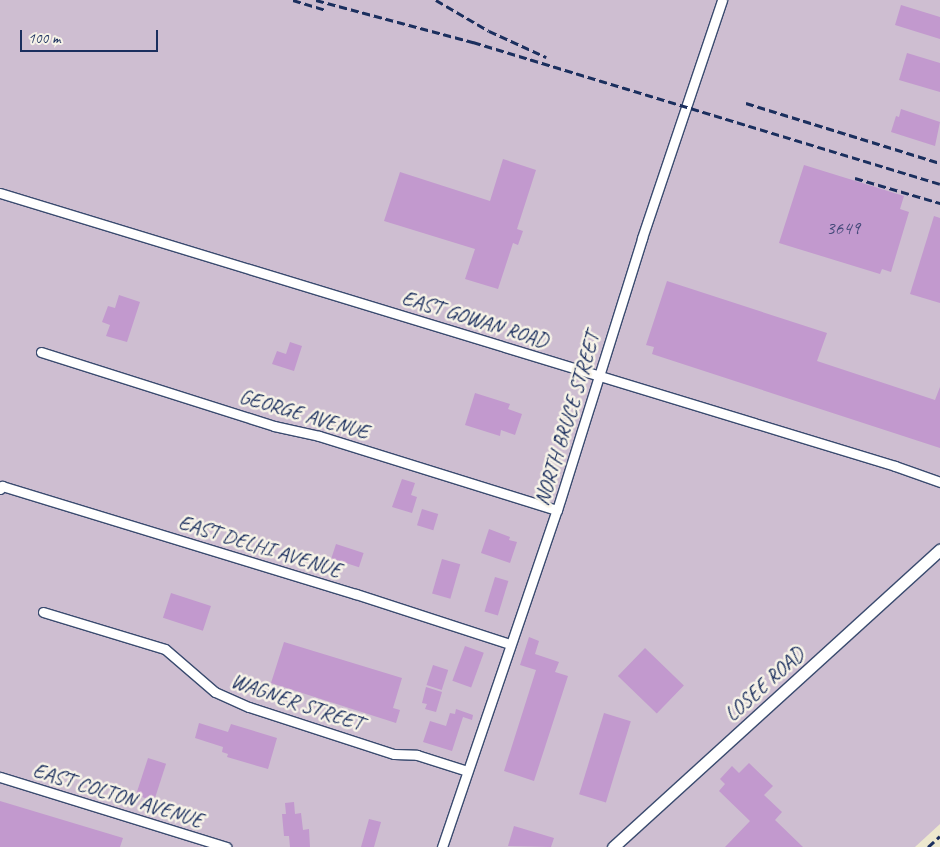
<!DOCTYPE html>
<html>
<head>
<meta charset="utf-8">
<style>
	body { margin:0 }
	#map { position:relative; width:940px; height:847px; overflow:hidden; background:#ede8ce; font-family:Caveat,sans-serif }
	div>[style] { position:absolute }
	.industrial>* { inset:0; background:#cebed1 }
	.building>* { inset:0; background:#c299ce; transform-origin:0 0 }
	.roads { filter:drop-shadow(1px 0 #3a4b6f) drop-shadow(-1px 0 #3a4b6f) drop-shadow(0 1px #3a4b6f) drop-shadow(0 -1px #3a4b6f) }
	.minor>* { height:9px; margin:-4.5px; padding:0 4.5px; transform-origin:4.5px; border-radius:4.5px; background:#fff }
	.major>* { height:11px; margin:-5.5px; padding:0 5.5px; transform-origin:5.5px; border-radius:5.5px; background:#fff }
	.rail>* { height:2.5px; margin-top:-1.25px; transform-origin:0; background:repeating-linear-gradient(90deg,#1b2f5e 0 8px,transparent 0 12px) }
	span { translate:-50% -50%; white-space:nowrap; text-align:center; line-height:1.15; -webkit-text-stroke:5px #f7f3e8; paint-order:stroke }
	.number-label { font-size:19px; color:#454a7a }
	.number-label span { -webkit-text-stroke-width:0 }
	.street-label { font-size:21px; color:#1b2f5e }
	.scale { position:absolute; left:20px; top:30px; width:138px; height:22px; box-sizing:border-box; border:2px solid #1b2f5e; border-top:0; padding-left:6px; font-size:15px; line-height:18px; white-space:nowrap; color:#1b2f5e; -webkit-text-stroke:4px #f7f3e8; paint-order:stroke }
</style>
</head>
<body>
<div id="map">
	<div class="industrial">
		<div style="clip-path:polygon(0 0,940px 0,940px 824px,915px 847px,0 847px)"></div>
	</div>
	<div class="building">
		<div style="clip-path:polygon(901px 5px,940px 17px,940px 39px,895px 25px)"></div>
		<div style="clip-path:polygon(907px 53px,940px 63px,940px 92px,899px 80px)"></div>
		<div style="clip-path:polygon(901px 109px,940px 122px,935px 146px,891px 132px,896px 116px,899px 117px)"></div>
		<div style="clip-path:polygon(503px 159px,536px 170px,517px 229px,523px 231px,518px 245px,513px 243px,498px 289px,465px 279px,475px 249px,384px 221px,400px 172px,490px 201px)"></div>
		<div style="clip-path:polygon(804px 165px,904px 196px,900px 209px,909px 212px,891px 272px,882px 269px,880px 274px,779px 243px)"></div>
		<div style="clip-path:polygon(934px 216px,940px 218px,940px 303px,910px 294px)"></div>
		<div style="clip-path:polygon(667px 281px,827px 333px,817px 361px,935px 400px,940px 387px,940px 448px,652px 354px,654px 347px,646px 345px)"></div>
		<div style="clip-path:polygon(119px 295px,140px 302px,127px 342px,106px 336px,110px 325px,102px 322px,108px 306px,115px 308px)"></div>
		<div style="clip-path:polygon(290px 342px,302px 346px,294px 371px,272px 364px,277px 351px,286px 354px)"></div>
		<div style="clip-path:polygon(475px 393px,510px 404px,508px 409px,522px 414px,515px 435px,501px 430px,500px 436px,465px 425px)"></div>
		<div style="clip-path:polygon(402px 479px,415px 483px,411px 495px,417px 497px,412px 513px,392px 507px)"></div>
		<div style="left:422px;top:509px;width:17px;height:17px;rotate:17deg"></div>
		<div style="clip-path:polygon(489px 529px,510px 537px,509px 540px,517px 542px,510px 563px,481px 553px)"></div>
		<div style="left:336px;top:544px;width:29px;height:15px;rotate:18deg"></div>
		<div style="left:442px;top:559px;width:19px;height:36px;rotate:16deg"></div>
		<div style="left:495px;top:577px;width:14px;height:36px;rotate:17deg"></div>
		<div style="left:171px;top:593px;width:42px;height:26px;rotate:18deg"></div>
		<div style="clip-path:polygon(529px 637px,539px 641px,535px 654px,559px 662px,555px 672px,568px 676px,534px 781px,504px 771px,536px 670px,520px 665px)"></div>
		<div style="clip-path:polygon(284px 642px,402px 678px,393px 708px,400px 710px,396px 723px,271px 683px)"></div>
		<div style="left:465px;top:646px;width:20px;height:37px;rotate:20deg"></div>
		<div style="left:645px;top:648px;width:54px;height:39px;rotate:44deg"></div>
		<div style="left:433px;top:665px;width:16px;height:21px;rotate:18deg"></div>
		<div style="clip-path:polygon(426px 687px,442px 692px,436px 712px,425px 709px,427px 704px,422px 703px)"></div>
		<div style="clip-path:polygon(456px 709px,473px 715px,472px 720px,463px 717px,452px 751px,423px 742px,430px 721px,446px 726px,450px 713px,455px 714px)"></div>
		<div style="left:604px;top:713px;width:28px;height:85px;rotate:17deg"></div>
		<div style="clip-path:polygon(199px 723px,228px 732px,231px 724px,277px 738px,268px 769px,227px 757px,228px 754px,222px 752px,223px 747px,195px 738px)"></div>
		<div style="left:148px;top:758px;width:19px;height:39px;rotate:18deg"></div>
		<div style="clip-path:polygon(749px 763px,773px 786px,764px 795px,782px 812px,775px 820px,803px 847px,725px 847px,750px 821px,719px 791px,725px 784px,720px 779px,732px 766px,739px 773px)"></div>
		<div style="clip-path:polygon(0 801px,123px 838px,120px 847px,0 847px)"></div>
		<div style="clip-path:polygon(294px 802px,295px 814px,301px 813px,303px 830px,309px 829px,310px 847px,290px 847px,289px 836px,284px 836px,282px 814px,286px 814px,285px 803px)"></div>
		<div style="clip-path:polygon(369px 819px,381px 822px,374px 847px,361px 847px)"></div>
		<div style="clip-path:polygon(514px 826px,554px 838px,551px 847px,508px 846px)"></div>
	</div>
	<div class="roads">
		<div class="minor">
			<div style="left:0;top:193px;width:936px;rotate:16.96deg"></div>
			<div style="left:895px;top:466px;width:48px;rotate:19.6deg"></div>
			<div style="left:41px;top:352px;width:244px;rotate:17.6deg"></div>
			<div style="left:274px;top:426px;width:46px;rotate:12.5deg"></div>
			<div style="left:319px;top:436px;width:249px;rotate:17.3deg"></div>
			<div style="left:0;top:489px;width:4px;rotate:-56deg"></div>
			<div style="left:2px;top:486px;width:370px;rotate:17deg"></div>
			<div style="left:356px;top:594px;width:162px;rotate:18deg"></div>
			<div style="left:43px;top:612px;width:127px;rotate:16.9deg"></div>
			<div style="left:165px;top:649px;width:66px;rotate:40.7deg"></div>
			<div style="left:215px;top:692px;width:37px;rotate:24deg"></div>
			<div style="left:249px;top:707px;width:152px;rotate:18deg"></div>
			<div style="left:394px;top:754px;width:23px;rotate:2deg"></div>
			<div style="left:417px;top:755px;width:52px;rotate:17.7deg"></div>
			<div style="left:0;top:777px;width:237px;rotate:17.2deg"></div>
			<div style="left:442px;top:847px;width:356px;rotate:-71.2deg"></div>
			<div style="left:557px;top:510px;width:285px;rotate:-72.6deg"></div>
			<div style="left:642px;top:238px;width:251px;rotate:-71.4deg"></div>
		</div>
		<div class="major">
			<div style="left:613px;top:847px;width:442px;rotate:-42.3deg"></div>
		</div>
	</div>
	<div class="rail">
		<div style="left:293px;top:0;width:34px;rotate:17deg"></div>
		<div style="left:316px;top:0;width:163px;rotate:15deg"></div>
		<div style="left:473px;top:42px;width:488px;rotate:16.9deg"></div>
		<div style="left:436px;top:0;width:61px;rotate:30.3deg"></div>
		<div style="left:489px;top:31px;width:63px;rotate:24.5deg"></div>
		<div style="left:746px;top:103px;width:203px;rotate:17.2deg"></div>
		<div style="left:855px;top:178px;width:89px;rotate:16.4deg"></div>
		<div style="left:928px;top:847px;width:16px;rotate:-43deg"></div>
	</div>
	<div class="number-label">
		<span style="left:843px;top:229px">3649</span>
	</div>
	<div class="street-label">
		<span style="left:475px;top:319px;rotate:17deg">EAST GOWAN ROAD</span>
		<span style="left:304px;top:414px;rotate:16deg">GEORGE AVENUE</span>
		<span style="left:567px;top:419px;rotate:-73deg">NORTH BRUCE STREET</span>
		<span style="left:260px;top:546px;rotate:17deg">EAST DELHI AVENUE</span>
		<span style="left:764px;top:684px;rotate:-42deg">LOSEE ROAD</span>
		<span style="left:297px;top:702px;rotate:19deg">WAGNER STREET</span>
		<span style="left:118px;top:795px;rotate:17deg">EAST COLTON AVENUE</span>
	</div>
	<div class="scale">100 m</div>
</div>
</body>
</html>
